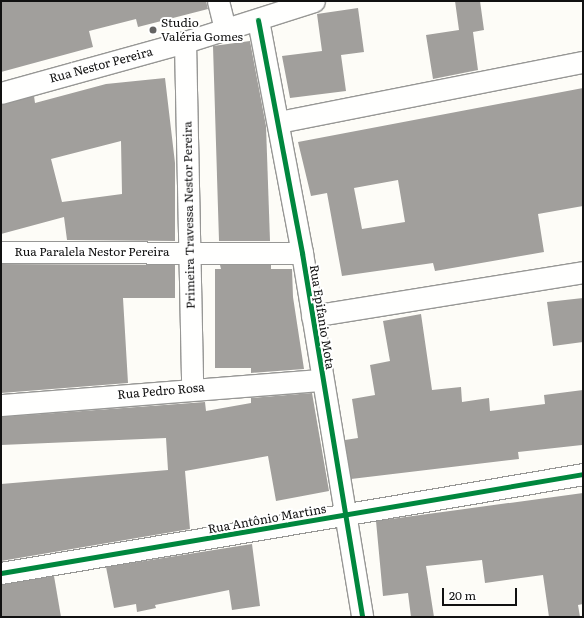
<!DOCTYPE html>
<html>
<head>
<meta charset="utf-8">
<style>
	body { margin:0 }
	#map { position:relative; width:584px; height:618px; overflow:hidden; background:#fdfcf7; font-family:Literata,serif }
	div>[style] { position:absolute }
	.building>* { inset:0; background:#a19f9c }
	.roads { filter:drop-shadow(1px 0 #979795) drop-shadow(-1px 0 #979795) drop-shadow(0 1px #979795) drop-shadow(0 -1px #979795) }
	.minor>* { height:21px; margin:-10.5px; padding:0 10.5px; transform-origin:10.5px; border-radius:10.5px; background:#fffffe }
	.cycleway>* { height:5px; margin:-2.5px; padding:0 2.5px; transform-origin:2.5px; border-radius:2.5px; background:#00873e }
	.dots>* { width:11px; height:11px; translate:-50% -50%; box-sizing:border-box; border:2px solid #fff; border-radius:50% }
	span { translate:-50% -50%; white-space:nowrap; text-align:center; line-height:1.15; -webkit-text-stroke:4px #fff; paint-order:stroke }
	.poi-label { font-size:12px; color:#111 }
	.left { translate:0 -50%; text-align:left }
	.street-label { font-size:12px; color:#111 }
	.frame { position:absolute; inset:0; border:2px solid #111; pointer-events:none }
	.scale { position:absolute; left:442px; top:588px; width:75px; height:18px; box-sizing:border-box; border:2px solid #111; border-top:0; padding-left:5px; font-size:12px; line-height:14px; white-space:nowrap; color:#111; -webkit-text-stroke:3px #fff; paint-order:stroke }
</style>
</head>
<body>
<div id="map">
	<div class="building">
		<div style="clip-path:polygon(1px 1px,206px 1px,208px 9px,138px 27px,136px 19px,89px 31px,93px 47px,1px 72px)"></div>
		<div style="clip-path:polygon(455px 1px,480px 1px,484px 30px,473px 32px,478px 70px,433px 79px,426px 35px,459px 30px)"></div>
		<div style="clip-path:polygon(358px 8px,364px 52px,341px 55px,346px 91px,290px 98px,282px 56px,322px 51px,317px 14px)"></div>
		<div style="clip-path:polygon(250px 41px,266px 126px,270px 241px,219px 241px,213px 46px)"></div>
		<div style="clip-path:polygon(evenodd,165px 78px,175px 163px,175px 241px,67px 240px,64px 217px,1px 234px,1px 105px,34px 96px,35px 103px,106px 84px,165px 78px,121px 141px,122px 194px,62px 202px,51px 159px,121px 141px)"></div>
		<div style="clip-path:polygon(evenodd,583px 88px,583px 206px,538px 214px,544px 252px,435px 271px,433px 263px,342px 276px,327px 193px,311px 196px,298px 142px,583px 88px,398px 180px,405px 222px,362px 229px,354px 188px,398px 180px)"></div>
		<div style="clip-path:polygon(1px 264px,175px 265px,175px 298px,123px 298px,128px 383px,1px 393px)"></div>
		<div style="clip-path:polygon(220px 265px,271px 265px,271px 269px,292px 269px,293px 297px,304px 369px,251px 373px,251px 368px,215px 368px,215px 269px,221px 269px)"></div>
		<div style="clip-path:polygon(583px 298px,583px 342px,553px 346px,547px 302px)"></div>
		<div style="clip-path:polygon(421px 314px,432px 390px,461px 387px,462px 402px,489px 398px,490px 411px,545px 404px,544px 395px,583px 390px,582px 445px,518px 452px,519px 459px,351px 479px,345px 440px,358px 438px,352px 399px,375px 395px,370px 365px,390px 361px,383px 321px)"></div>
		<div style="clip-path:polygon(312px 393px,329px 491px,276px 501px,268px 456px,185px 471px,190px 529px,1px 561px,1px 484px,168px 470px,166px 438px,1px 445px,1px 417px,205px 402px,206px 411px,251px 403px,251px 398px)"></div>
		<div style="clip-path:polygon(583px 493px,583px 604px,578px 605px,580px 617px,549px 617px,543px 575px,485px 583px,482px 560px,426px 566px,434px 617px,411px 617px,408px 593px,383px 596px,376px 521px)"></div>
		<div style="clip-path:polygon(252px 544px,260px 606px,232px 610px,229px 590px,155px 605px,156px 608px,137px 612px,136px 604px,114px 608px,106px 567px)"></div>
		<div style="clip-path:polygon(54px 576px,61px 617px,1px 617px,1px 585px)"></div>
	</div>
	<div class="roads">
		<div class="minor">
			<div style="left:218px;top:1px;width:30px;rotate:76deg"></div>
			<div style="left:258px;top:20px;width:237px;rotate:79.3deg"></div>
			<div style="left:302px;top:253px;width:369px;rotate:80.6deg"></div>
			<div style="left:185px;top:42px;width:346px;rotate:88.8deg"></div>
			<div style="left:1px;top:93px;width:191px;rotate:-15.5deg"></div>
			<div style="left:185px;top:42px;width:135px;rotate:-17.6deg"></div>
			<div style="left:279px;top:122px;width:310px;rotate:-11.2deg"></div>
			<div style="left:1px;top:252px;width:301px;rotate:0.2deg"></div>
			<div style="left:312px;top:316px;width:275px;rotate:-9.2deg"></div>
			<div style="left:1px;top:405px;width:322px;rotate:-4.5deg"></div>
			<div style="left:1px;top:573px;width:590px;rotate:-9.65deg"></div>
		</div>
	</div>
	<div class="cycleway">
		<div style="left:258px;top:20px;width:237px;rotate:79.3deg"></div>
		<div style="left:302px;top:253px;width:369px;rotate:80.6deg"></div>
		<div style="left:1px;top:573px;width:590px;rotate:-9.65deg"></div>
	</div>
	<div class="dots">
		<div style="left:153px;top:30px;background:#646362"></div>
	</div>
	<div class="poi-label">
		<span class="left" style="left:161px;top:30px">Studio<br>Valéria Gomes</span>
	</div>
	<div class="street-label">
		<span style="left:101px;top:65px;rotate:-15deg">Rua Nestor Pereira</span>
		<span style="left:189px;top:215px;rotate:-91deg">Primeira Travessa Nestor Pereira</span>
		<span style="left:92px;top:252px">Rua Paralela Nestor Pereira</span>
		<span style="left:322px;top:317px;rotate:81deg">Rua Epifanio Mota</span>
		<span style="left:161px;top:391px;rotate:-5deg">Rua Pedro Rosa</span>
		<span style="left:267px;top:519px;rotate:-10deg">Rua Antônio Martins</span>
	</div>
	<div class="frame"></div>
	<div class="scale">20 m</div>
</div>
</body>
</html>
